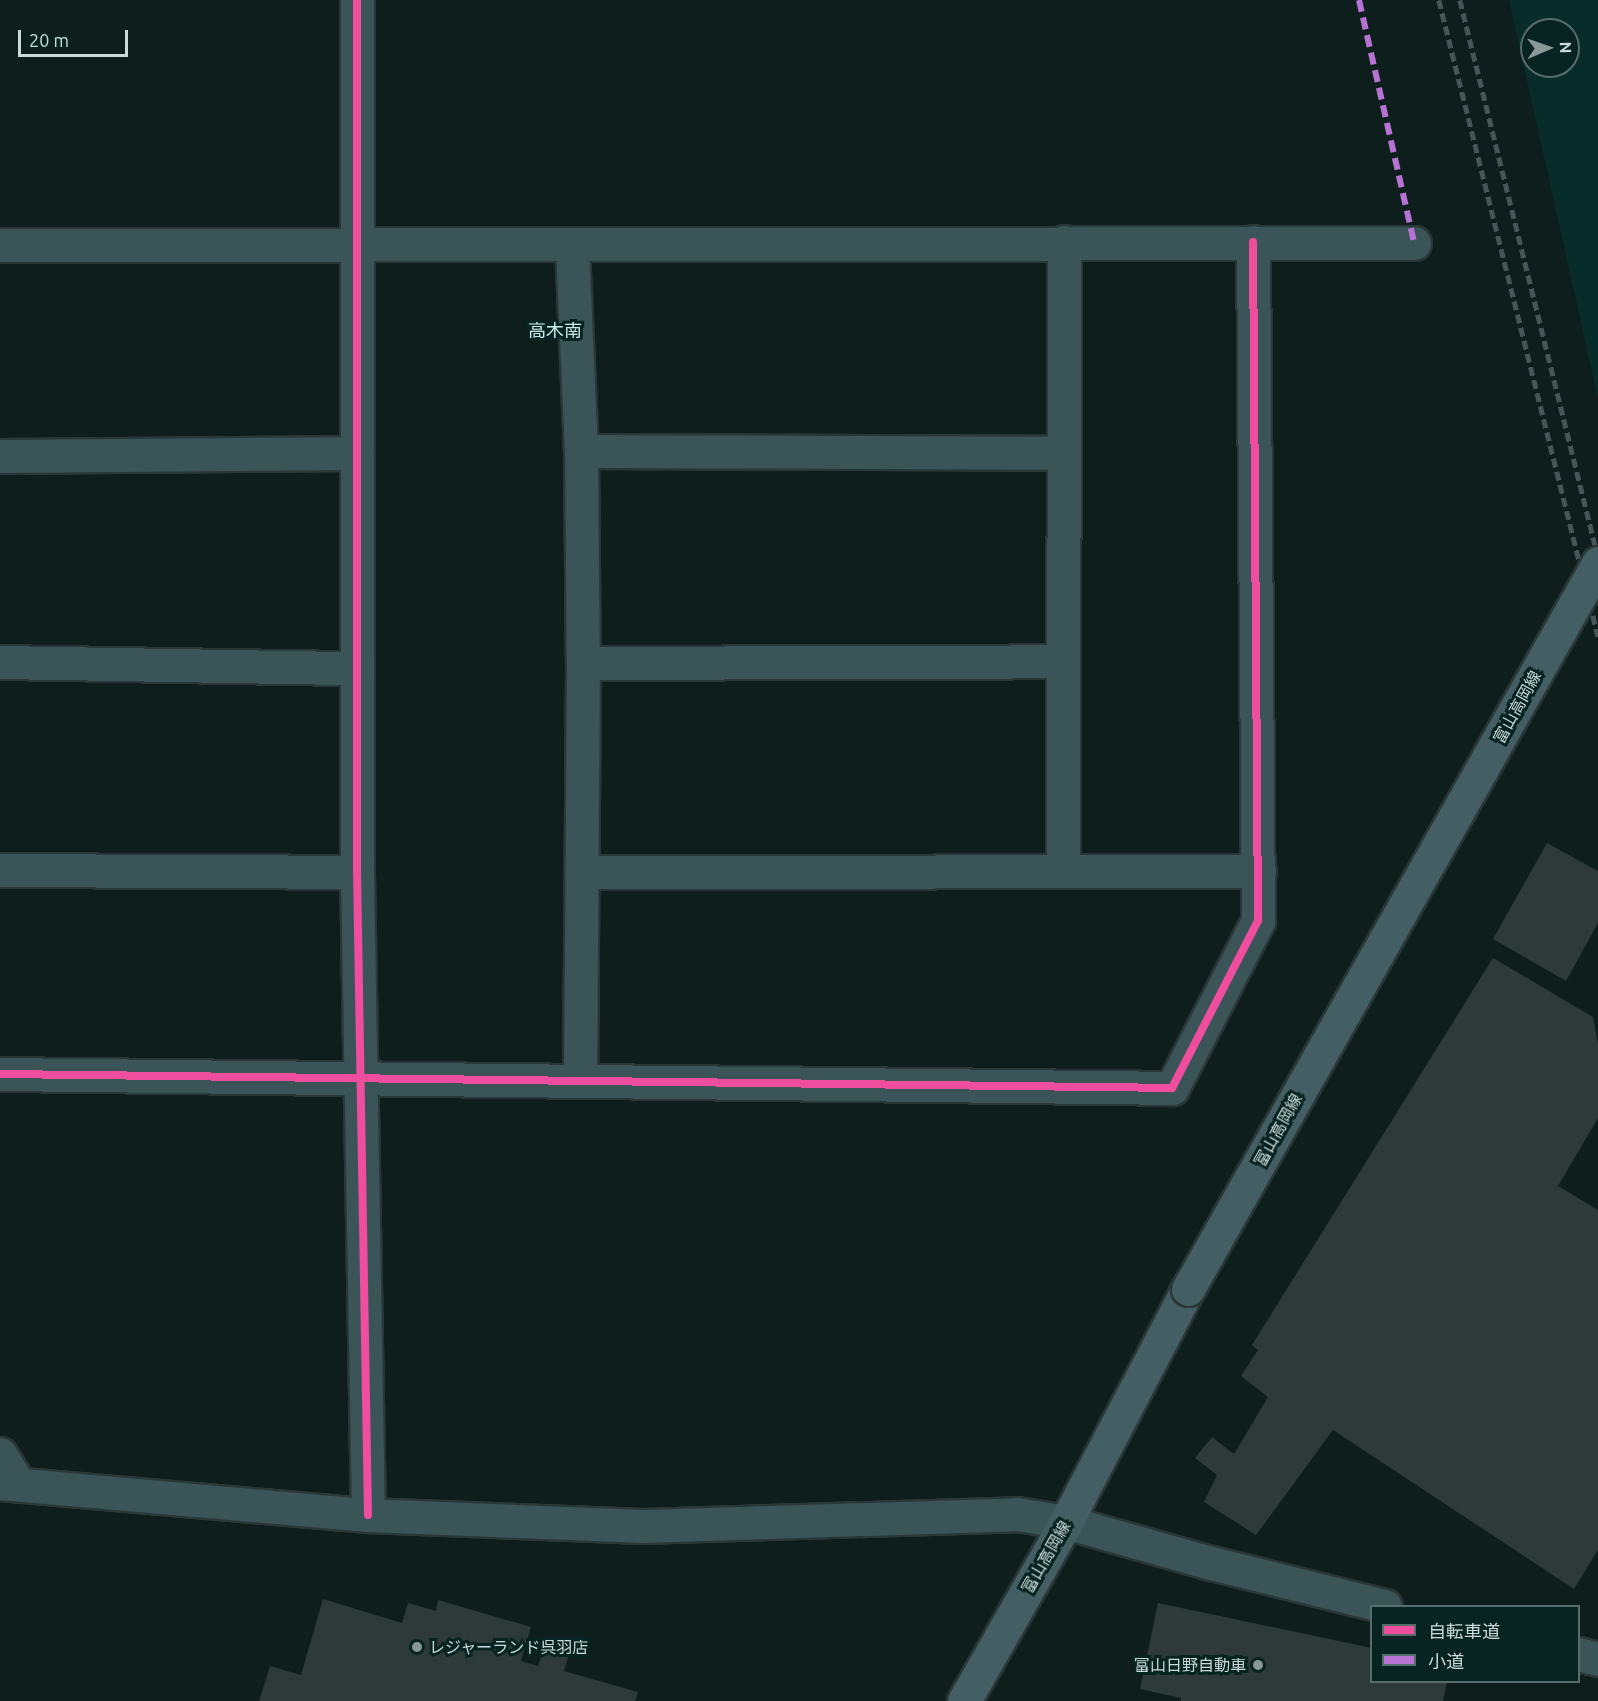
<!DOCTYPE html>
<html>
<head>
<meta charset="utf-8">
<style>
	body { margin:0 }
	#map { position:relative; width:1598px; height:1701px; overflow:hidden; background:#0e1e1c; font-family:Ubuntu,"Noto Sans JP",sans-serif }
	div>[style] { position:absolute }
	.built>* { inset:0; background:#072c29 }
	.building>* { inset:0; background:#2e3a38 }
	.roads { filter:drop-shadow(2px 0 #2a3736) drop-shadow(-2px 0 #2a3736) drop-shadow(0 2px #2a3736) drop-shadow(0 -2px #2a3736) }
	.minor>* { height:33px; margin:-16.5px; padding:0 16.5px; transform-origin:16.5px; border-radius:16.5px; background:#3b5458 }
	.major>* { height:33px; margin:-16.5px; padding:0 16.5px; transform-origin:16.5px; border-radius:16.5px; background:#435f63 }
	.rail>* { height:4.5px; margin-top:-2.25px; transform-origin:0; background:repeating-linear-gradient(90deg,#455658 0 9px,transparent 0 13.5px) }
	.bridges { filter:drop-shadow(2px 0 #2a3736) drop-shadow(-2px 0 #2a3736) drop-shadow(0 2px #2a3736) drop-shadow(0 -2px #2a3736) }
	.major-bridge>* { height:33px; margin:-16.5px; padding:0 16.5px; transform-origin:16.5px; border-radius:16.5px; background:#435f63 }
	.quiet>* { height:6px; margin-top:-3px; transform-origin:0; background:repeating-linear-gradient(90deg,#b673d3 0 12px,transparent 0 18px) }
	.cycleway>* { height:8px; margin:-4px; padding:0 4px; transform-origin:4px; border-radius:4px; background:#ef4d9e }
	.dots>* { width:16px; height:16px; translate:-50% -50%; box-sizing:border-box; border:3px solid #082422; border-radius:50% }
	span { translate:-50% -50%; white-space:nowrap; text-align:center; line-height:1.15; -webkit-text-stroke:6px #082422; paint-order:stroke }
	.street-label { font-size:16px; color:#cbdad9 }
	.poi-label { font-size:16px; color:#cbdad9 }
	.left { translate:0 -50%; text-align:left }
	.right { translate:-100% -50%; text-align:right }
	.neighbourhood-label { font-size:18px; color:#cae9e6 }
	.legend { position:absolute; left:1370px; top:1605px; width:210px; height:78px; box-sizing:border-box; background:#082422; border:2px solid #566d6b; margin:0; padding:8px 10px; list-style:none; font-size:18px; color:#cbdad9 }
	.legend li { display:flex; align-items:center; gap:12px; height:30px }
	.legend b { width:30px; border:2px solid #566d6b }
	.north { position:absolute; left:1520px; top:18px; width:60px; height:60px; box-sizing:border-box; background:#082422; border:2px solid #566d6b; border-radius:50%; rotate:88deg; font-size:16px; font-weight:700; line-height:24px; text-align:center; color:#cbdad9 }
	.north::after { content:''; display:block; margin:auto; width:21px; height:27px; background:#899897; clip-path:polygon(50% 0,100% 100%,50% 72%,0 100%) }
	.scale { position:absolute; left:18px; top:30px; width:110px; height:27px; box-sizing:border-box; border:3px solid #cbdad9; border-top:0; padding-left:8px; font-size:18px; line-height:21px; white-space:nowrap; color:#cbdad9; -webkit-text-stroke:4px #082422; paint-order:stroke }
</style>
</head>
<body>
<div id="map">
	<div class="built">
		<div style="clip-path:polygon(evenodd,1509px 0,1598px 0,1598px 399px,1509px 0,1532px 30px,1568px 30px,1568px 66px,1532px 66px,1532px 30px)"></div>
	</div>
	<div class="building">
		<div style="clip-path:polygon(1547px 843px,1598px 871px,1598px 923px,1566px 981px,1493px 939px)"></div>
		<div style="clip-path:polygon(1493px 958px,1593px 1017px,1598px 1044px,1598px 1118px,1558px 1186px,1598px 1210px,1598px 1550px,1574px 1589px,1333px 1430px,1256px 1535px,1204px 1502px,1217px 1475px,1195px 1458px,1212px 1437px,1234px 1454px,1268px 1397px,1241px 1376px,1258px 1350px,1252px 1345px)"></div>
		<div style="clip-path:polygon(323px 1599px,402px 1623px,408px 1603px,436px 1611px,438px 1600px,531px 1627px,521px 1661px,538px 1666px,545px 1644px,570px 1651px,564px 1671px,638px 1692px,635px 1701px,259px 1701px,270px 1666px,301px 1675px)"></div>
		<div style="clip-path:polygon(1158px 1603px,1372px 1648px,1372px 1682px,1447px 1682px,1443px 1701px,1181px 1701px,1181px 1698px,1140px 1689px)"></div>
	</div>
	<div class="roads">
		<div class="minor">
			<div style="left:357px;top:0;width:872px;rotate:90deg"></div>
			<div style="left:357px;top:872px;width:643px;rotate:89.02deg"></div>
			<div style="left:0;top:245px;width:1414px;rotate:-0.08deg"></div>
			<div style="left:572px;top:247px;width:204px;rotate:87.5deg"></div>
			<div style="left:581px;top:451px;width:212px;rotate:89.5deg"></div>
			<div style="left:583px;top:663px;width:415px;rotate:90.4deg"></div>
			<div style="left:581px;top:451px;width:483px;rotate:0.2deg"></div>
			<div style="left:0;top:456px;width:355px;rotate:-0.5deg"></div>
			<div style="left:0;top:662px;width:357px;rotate:1deg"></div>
			<div style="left:583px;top:663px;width:480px;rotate:-0.2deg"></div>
			<div style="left:0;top:870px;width:357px;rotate:0.3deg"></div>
			<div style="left:1063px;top:871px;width:629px;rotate:-89.91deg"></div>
			<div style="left:584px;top:872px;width:675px;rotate:-0.08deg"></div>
			<div style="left:0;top:1074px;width:1172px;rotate:0.68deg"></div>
			<div style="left:1172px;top:1088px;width:188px;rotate:-62.8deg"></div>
			<div style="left:1258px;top:921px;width:679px;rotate:-90.42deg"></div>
			<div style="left:0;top:1454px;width:36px;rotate:58deg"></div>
			<div style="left:0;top:1483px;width:369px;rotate:5deg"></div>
			<div style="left:368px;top:1515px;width:275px;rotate:2.3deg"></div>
			<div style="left:643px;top:1526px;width:374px;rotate:-1.8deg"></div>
			<div style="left:1017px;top:1514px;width:50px;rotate:9.3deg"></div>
			<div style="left:1066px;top:1522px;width:151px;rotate:15.8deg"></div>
			<div style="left:1211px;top:1563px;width:179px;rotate:13.9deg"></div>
			<div style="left:1578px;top:1654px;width:21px;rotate:14deg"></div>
		</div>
		<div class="major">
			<div style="left:964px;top:1701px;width:206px;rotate:-60.3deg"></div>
			<div style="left:1066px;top:1522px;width:263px;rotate:-62.4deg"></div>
		</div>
	</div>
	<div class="rail">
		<div style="left:1439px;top:0;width:656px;rotate:75.96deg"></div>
		<div style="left:1460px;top:0;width:574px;rotate:76.08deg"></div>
	</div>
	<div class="bridges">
		<div class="major-bridge">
			<div style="left:1188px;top:1289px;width:834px;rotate:-60.54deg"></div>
		</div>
	</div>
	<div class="quiet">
		<div style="left:1359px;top:0;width:249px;rotate:77.2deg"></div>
	</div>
	<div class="cycleway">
		<div style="left:357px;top:0;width:872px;rotate:90deg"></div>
		<div style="left:357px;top:872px;width:643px;rotate:89.02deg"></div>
		<div style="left:0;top:1074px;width:1172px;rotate:0.68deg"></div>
		<div style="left:1172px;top:1088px;width:188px;rotate:-62.8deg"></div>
		<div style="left:1258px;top:921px;width:679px;rotate:-90.42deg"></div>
	</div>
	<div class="dots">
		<div style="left:417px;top:1647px;background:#899897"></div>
		<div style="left:1258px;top:1665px;background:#899897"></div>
	</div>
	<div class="street-label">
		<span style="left:1517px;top:707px;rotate:-61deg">富山高岡線</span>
		<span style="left:1278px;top:1130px;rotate:-61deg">富山高岡線</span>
		<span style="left:1046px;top:1557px;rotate:-60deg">富山高岡線</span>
	</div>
	<div class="poi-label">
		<span class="left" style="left:429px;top:1647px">レジャーランド呉羽店</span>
		<span class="right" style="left:1246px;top:1665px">富山日野自動車</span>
	</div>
	<div class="neighbourhood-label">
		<span style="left:555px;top:330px">高木南</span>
	</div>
	<ul class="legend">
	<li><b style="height:8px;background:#ef4d9e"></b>自転車道</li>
	<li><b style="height:8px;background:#b673d3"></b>小道</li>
	</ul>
	<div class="north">N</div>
	<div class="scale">20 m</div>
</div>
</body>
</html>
